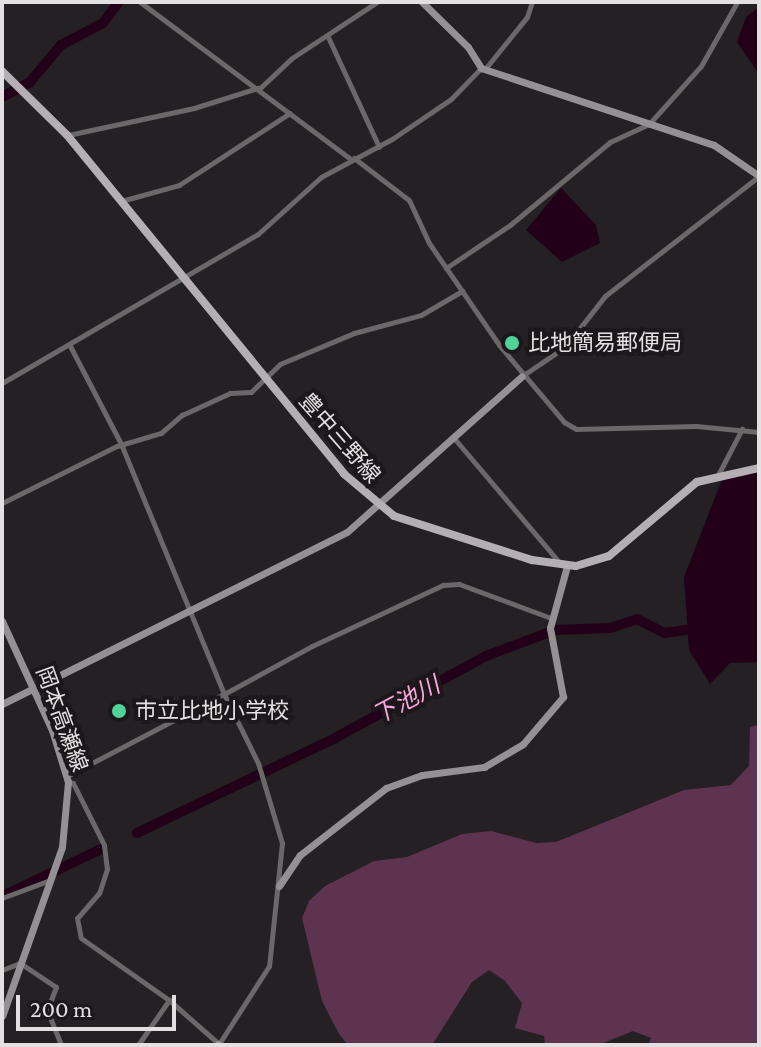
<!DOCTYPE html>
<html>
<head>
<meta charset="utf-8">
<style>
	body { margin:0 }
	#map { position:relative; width:761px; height:1047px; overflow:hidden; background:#252023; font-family:"Crimson Pro","Noto Sans JP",serif }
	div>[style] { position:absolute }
	.green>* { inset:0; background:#5e3350 }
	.water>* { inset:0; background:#210018 }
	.river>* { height:10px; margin:-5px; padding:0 5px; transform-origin:5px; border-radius:5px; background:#210018 }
	.street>* { height:5px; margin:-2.5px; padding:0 2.5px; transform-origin:2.5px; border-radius:2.5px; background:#6b686a }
	.secondary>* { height:7px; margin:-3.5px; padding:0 3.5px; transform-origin:3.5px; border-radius:3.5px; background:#959093 }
	.primary>* { height:8px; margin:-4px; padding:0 4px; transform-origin:4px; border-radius:4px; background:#b5afb3 }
	.dots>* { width:22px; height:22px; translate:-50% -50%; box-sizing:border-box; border:4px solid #1c171a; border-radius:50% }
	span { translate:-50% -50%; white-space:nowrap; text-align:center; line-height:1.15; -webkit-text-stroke:8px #1c171a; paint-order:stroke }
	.poi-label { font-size:22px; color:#e4e0e2 }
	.left { translate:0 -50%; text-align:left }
	.street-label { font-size:22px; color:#e4e0e2 }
	.water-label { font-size:24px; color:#faa5dc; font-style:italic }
	.frame { position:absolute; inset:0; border:4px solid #e4e0e2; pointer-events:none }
	.scale { position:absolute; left:16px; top:995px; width:160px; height:36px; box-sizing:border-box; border:4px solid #e4e0e2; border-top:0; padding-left:10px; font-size:24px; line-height:28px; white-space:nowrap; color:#e4e0e2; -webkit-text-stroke:6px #1c171a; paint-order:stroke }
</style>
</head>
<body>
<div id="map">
	<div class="green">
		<div style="clip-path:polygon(759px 725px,759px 1045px,648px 1045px,651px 1038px,633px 1031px,598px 1045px,545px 1045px,544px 1036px,515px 1028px,522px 1003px,505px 981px,489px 970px,472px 982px,432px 1045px,348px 1045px,339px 1034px,322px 1001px,302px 918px,309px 901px,325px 886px,374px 861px,407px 857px,462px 834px,491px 831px,536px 843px,556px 842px,684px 790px,731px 785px,749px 766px,750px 727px)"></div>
	</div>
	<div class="water">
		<div style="clip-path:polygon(759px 7px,759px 74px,737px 42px,746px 17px)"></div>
		<div style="clip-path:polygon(561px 188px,596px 225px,600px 243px,562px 262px,526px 230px)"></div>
		<div style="clip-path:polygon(759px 473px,759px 662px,730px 663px,710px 684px,689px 650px,684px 577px,723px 477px)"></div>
	</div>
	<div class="river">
		<div style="left:2px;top:97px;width:32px;rotate:-28deg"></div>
		<div style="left:30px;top:82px;width:48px;rotate:-50deg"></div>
		<div style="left:61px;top:45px;width:47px;rotate:-27.6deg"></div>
		<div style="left:103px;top:23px;width:26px;rotate:-53deg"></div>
		<div style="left:137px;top:833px;width:220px;rotate:-25.6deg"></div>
		<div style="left:335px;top:738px;width:172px;rotate:-28.5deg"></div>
		<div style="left:486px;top:656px;width:74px;rotate:-20.6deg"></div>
		<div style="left:555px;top:630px;width:55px;rotate:-2.1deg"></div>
		<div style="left:610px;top:628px;width:28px;rotate:-18deg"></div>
		<div style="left:637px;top:619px;width:30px;rotate:27deg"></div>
		<div style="left:664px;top:633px;width:22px;rotate:-8deg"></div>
		<div style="left:5px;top:895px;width:106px;rotate:-25.6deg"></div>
	</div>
	<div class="street">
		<div style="left:140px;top:2px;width:261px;rotate:36.7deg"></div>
		<div style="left:328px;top:37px;width:121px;rotate:65.1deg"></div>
		<div style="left:485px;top:69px;width:67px;rotate:-51.1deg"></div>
		<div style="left:527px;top:17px;width:16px;rotate:-72deg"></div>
		<div style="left:259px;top:89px;width:45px;rotate:-43.2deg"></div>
		<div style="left:292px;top:58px;width:102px;rotate:-33.4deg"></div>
		<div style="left:68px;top:135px;width:129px;rotate:-12.1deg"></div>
		<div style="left:194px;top:108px;width:67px;rotate:-17.4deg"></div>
		<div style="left:354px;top:158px;width:69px;rotate:37.4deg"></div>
		<div style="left:409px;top:200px;width:47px;rotate:65.1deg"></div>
		<div style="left:429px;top:243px;width:124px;rotate:55.5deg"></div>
		<div style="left:499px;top:345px;width:101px;rotate:49.8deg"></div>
		<div style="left:564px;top:422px;width:14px;rotate:30deg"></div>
		<div style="left:576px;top:429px;width:120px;rotate:-1.4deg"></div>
		<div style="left:696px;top:426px;width:63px;rotate:5.4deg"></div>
		<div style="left:121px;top:201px;width:60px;rotate:-15.4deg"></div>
		<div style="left:179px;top:185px;width:132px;rotate:-33deg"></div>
		<div style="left:446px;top:268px;width:77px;rotate:-33.9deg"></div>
		<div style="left:510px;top:225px;width:130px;rotate:-39.7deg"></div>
		<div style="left:610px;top:142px;width:43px;rotate:-24.8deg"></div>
		<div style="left:649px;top:124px;width:78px;rotate:-48.1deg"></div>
		<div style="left:701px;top:66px;width:73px;rotate:-60.6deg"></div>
		<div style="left:69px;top:344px;width:113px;rotate:62.5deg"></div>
		<div style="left:121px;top:444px;width:270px;rotate:67.6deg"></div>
		<div style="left:224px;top:694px;width:100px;rotate:-28.6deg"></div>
		<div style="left:312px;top:646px;width:145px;rotate:-25deg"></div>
		<div style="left:443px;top:585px;width:16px;rotate:-4deg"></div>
		<div style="left:459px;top:584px;width:98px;rotate:20.3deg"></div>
		<div style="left:522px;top:376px;width:52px;rotate:-34deg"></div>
		<div style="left:565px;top:347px;width:65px;rotate:-51.9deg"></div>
		<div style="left:605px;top:296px;width:195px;rotate:-37.9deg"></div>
		<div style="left:2px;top:383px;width:296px;rotate:-30.2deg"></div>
		<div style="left:258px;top:234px;width:85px;rotate:-42.1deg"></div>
		<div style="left:321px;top:177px;width:81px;rotate:-28.2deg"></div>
		<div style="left:392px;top:139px;width:71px;rotate:-34.1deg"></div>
		<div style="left:451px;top:99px;width:43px;rotate:-45.9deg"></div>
		<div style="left:453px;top:437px;width:164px;rotate:49.7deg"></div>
		<div style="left:719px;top:473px;width:50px;rotate:-62.4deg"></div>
		<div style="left:2px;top:503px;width:128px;rotate:-26.4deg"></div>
		<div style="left:117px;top:446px;width:46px;rotate:-16.5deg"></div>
		<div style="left:161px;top:433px;width:28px;rotate:-41deg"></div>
		<div style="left:182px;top:415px;width:53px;rotate:-24.6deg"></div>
		<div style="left:230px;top:393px;width:21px;rotate:-3deg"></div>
		<div style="left:251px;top:392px;width:40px;rotate:-44deg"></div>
		<div style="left:280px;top:364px;width:80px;rotate:-22.7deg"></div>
		<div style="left:354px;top:333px;width:69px;rotate:-15deg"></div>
		<div style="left:421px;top:315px;width:48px;rotate:-30.3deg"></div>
		<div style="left:67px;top:776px;width:177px;rotate:-27.6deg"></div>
		<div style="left:224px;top:694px;width:77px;rotate:63.8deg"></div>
		<div style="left:258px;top:763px;width:84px;rotate:73.3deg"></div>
		<div style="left:282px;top:843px;width:124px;rotate:96deg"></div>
		<div style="left:269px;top:966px;width:93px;rotate:122.7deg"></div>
		<div style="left:68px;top:782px;width:5px;rotate:11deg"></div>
		<div style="left:73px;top:783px;width:69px;rotate:63.4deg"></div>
		<div style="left:104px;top:845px;width:24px;rotate:83deg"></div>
		<div style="left:107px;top:869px;width:25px;rotate:108deg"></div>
		<div style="left:99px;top:893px;width:33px;rotate:131deg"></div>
		<div style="left:77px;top:918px;width:20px;rotate:79deg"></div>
		<div style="left:81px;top:938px;width:108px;rotate:35.2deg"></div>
		<div style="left:169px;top:1000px;width:68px;rotate:41.4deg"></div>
		<div style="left:2px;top:898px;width:51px;rotate:-20.6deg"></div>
		<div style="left:2px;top:970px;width:19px;rotate:-21deg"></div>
		<div style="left:20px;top:963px;width:43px;rotate:33.7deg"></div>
		<div style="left:56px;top:987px;width:25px;rotate:111deg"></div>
		<div style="left:47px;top:1010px;width:38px;rotate:68deg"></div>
		<div style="left:138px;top:1045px;width:55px;rotate:-55.4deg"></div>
	</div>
	<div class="secondary">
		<div style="left:422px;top:2px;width:64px;rotate:44.4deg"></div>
		<div style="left:468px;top:47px;width:25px;rotate:58deg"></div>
		<div style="left:481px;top:68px;width:245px;rotate:18.3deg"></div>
		<div style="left:714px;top:145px;width:55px;rotate:34.6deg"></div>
		<div style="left:2px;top:621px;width:120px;rotate:65.4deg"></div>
		<div style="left:52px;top:730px;width:54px;rotate:72.9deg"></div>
		<div style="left:68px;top:782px;width:65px;rotate:95.3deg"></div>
		<div style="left:62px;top:847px;width:179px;rotate:109.5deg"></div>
		<div style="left:2px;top:704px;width:385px;rotate:-26.5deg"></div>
		<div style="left:347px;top:532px;width:234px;rotate:-41.7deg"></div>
		<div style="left:279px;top:886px;width:37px;rotate:-56deg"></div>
		<div style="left:300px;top:855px;width:109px;rotate:-37.9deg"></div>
		<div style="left:386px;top:788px;width:38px;rotate:-20deg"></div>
		<div style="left:422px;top:775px;width:63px;rotate:-7.4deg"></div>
		<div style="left:484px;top:767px;width:45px;rotate:-30.5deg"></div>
		<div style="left:523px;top:744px;width:62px;rotate:-49.6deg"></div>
		<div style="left:563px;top:697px;width:70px;rotate:-100.7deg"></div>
		<div style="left:550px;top:628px;width:64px;rotate:-74.7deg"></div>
		<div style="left:218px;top:1045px;width:1px;rotate:-90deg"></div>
	</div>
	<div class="primary">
		<div style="left:2px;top:71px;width:91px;rotate:44.6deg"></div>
		<div style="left:67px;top:135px;width:438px;rotate:50.7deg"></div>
		<div style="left:344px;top:474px;width:65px;rotate:40deg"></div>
		<div style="left:394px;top:516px;width:145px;rotate:17.7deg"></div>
		<div style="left:532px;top:560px;width:44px;rotate:7.8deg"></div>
		<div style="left:576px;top:566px;width:34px;rotate:-17deg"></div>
		<div style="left:609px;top:556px;width:115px;rotate:-40.1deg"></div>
		<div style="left:697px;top:482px;width:64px;rotate:-12.7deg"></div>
	</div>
	<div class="dots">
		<div style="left:512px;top:343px;background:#4fd399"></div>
		<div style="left:119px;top:711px;background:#4fd399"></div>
	</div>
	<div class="poi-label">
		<span class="left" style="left:528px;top:343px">比地簡易郵便局</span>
		<span class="left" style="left:135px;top:711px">市立比地小学校</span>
	</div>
	<div class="street-label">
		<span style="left:340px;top:438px;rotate:49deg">豊中三野線</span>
		<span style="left:62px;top:719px;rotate:70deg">岡本高瀬線</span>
	</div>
	<div class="water-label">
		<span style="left:406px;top:700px;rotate:-28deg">下池川</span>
	</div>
	<div class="frame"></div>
	<div class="scale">200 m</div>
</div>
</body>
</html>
